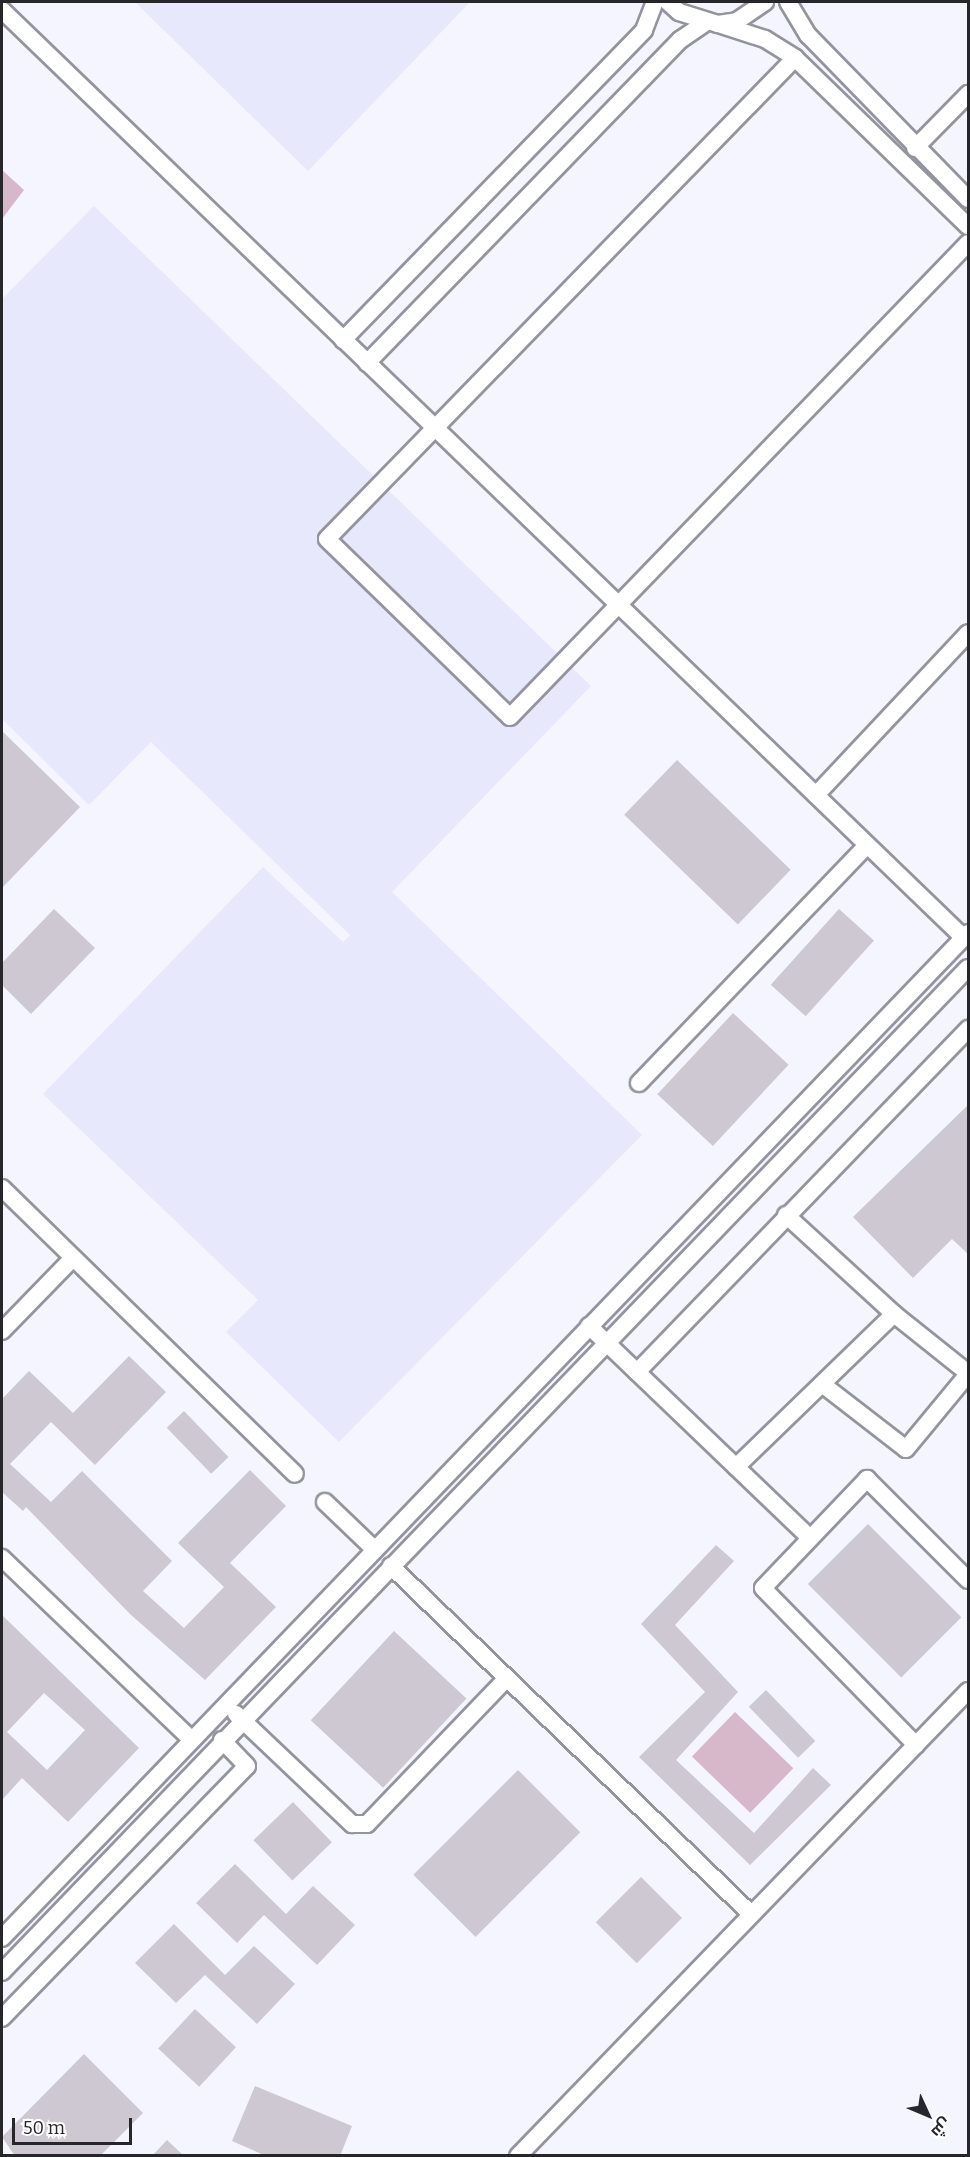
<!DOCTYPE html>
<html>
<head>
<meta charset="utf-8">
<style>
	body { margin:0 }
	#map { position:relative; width:970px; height:2157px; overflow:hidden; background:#f4f5fe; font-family:Bitter,Cairo,serif }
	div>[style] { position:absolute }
	.built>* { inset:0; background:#e7e8fb }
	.green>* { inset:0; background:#d7b7ca; transform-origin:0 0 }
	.building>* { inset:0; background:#cec8d2; transform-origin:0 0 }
	.roads { filter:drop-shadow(2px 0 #93949e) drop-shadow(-2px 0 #93949e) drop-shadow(0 2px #93949e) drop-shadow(0 -2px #93949e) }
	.minor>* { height:16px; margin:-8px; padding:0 8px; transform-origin:8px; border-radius:8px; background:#fff }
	span { translate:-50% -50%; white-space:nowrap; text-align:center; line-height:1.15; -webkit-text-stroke:5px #fff; paint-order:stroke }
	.frame { position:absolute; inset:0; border:3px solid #27272b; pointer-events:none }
	.north { position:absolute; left:898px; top:2085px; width:60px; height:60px; -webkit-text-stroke:4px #fff; paint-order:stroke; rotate:134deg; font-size:16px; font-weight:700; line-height:24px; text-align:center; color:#27272b }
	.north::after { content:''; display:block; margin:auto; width:21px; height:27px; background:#27272b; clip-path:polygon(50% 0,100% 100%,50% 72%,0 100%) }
	.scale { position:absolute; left:12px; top:2118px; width:120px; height:27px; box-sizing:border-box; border:3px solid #27272b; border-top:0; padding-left:8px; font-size:18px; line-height:21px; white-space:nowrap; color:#27272b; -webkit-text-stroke:4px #fff; paint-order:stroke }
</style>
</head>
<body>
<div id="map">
	<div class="built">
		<div style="clip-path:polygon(135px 2px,134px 2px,470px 2px,308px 171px)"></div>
		<div style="clip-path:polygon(94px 206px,591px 686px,392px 892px,642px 1135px,339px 1442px,226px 1332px,258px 1300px,43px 1094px,263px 867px,343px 942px,350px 935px,151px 742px,89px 805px,2px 719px,2px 299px)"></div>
	</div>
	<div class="green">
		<div style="clip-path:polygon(2px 170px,24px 190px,2px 219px)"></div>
		<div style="left:735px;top:1712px;width:81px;height:62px;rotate:44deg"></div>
	</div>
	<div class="building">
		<div style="clip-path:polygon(2px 731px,80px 807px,2px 888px)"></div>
		<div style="left:677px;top:760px;width:158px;height:76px;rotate:44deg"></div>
		<div style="clip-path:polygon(54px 909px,95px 948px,31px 1014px,2px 985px,2px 963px)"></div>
		<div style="left:839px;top:909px;width:47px;height:102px;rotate:42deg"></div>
		<div style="left:733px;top:1013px;width:76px;height:111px;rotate:43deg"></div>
		<div style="clip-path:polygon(969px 1104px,969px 1255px,952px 1239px,913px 1278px,853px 1217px)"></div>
		<div style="clip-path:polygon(129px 1356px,166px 1392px,95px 1465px,51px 1422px,10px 1464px,51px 1502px,82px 1471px,172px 1561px,143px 1591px,184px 1628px,224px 1587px,178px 1543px,250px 1470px,286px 1506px,230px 1563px,276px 1607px,205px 1680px,130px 1614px,26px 1507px,23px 1511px,2px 1492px,2px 1399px,29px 1371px,73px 1413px)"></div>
		<div style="left:184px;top:1411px;width:64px;height:24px;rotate:46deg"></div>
		<div style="left:868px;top:1524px;width:132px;height:85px;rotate:45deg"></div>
		<div style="clip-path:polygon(716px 1545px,734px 1561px,675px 1625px,738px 1692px,676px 1760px,754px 1833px,813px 1768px,831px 1785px,750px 1865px,639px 1757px,705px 1692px,641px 1624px)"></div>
		<div style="clip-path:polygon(evenodd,2px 1615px,139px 1748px,68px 1822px,22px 1778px,2px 1800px,2px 1615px,44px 1693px,85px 1730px,47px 1770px,7px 1732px,44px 1693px)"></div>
		<div style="left:394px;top:1631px;width:99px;height:122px;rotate:43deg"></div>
		<div style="left:766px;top:1690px;width:71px;height:24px;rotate:46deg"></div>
		<div style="left:518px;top:1770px;width:88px;height:148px;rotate:45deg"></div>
		<div style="left:293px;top:1802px;width:56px;height:55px;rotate:46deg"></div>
		<div style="clip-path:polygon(235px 1864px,286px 1914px,313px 1886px,355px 1925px,317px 1965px,264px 1915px,237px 1943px,196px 1903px)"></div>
		<div style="left:641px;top:1877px;width:58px;height:64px;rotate:45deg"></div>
		<div style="clip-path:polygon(174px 1924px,225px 1975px,254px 1946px,295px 1984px,257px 2024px,205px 1975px,176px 2003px,135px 1963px)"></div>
		<div style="left:195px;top:2009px;width:56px;height:54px;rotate:43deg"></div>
		<div style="clip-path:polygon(84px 2054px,143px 2113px,100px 2156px,15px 2156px,2px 2137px)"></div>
		<div style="clip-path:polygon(255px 2086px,352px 2126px,340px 2156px,266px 2156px,232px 2141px)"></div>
		<div style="clip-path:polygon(167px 2140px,184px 2156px,152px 2156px)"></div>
	</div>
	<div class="roads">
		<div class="minor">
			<div style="left:668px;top:2px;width:15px;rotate:42deg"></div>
			<div style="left:679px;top:12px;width:41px;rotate:17.1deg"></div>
			<div style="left:718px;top:24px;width:19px;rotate:-9deg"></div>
			<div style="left:737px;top:21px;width:34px;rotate:-34deg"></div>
			<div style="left:788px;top:2px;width:39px;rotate:59deg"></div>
			<div style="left:808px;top:35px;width:229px;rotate:45.7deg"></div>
			<div style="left:2px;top:10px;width:1337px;rotate:43.97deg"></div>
			<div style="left:718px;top:24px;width:49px;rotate:17.7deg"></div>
			<div style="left:765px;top:39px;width:36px;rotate:32deg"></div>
			<div style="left:795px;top:58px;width:241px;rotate:44.2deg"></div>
			<div style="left:795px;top:58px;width:671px;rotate:134.22deg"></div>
			<div style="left:327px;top:539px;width:255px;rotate:44.2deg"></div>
			<div style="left:510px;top:717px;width:659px;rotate:-45.98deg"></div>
			<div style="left:915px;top:148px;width:76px;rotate:-45.5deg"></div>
			<div style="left:343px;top:340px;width:432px;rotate:-45.8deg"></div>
			<div style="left:644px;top:30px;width:30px;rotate:-69deg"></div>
			<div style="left:367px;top:363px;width:450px;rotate:-45.9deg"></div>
			<div style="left:680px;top:40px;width:30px;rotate:-34deg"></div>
			<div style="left:816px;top:795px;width:222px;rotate:-46.8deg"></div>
			<div style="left:639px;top:1083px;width:328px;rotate:-46.2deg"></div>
			<div style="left:2px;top:1188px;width:409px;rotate:44.3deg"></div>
			<div style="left:786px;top:1215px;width:147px;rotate:42.5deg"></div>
			<div style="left:894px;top:1314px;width:95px;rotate:38.6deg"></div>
			<div style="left:589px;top:1326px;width:306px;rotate:43.8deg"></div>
			<div style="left:2px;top:1331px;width:102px;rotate:-45.8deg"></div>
			<div style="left:637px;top:1372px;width:477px;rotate:-46deg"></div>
			<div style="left:822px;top:1384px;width:106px;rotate:37.7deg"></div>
			<div style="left:906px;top:1449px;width:97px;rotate:-50.4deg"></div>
			<div style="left:736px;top:1467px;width:220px;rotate:-44.1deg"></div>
			<div style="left:325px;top:1502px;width:69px;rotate:43.8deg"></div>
			<div style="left:2px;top:1558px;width:263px;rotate:43.8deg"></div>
			<div style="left:391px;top:1566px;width:501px;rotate:44.03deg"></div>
			<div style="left:236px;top:1714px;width:160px;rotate:43.5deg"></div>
			<div style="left:352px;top:1824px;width:15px"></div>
			<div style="left:367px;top:1824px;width:202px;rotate:-46.2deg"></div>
			<div style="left:916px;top:1745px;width:219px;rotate:-134.3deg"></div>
			<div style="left:763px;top:1588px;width:151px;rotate:-46.3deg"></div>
			<div style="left:867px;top:1479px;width:143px;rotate:45deg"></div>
			<div style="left:2px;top:1938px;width:1394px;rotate:-46.13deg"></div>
			<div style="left:2px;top:1972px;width:1393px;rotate:-46.11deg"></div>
			<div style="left:2px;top:2018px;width:351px;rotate:-45.8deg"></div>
			<div style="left:247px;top:1766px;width:36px;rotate:-134deg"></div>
			<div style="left:518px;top:2156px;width:647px;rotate:-45.94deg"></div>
		</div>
	</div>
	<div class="frame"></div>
	<div class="north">ش</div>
	<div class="scale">50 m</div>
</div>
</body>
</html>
